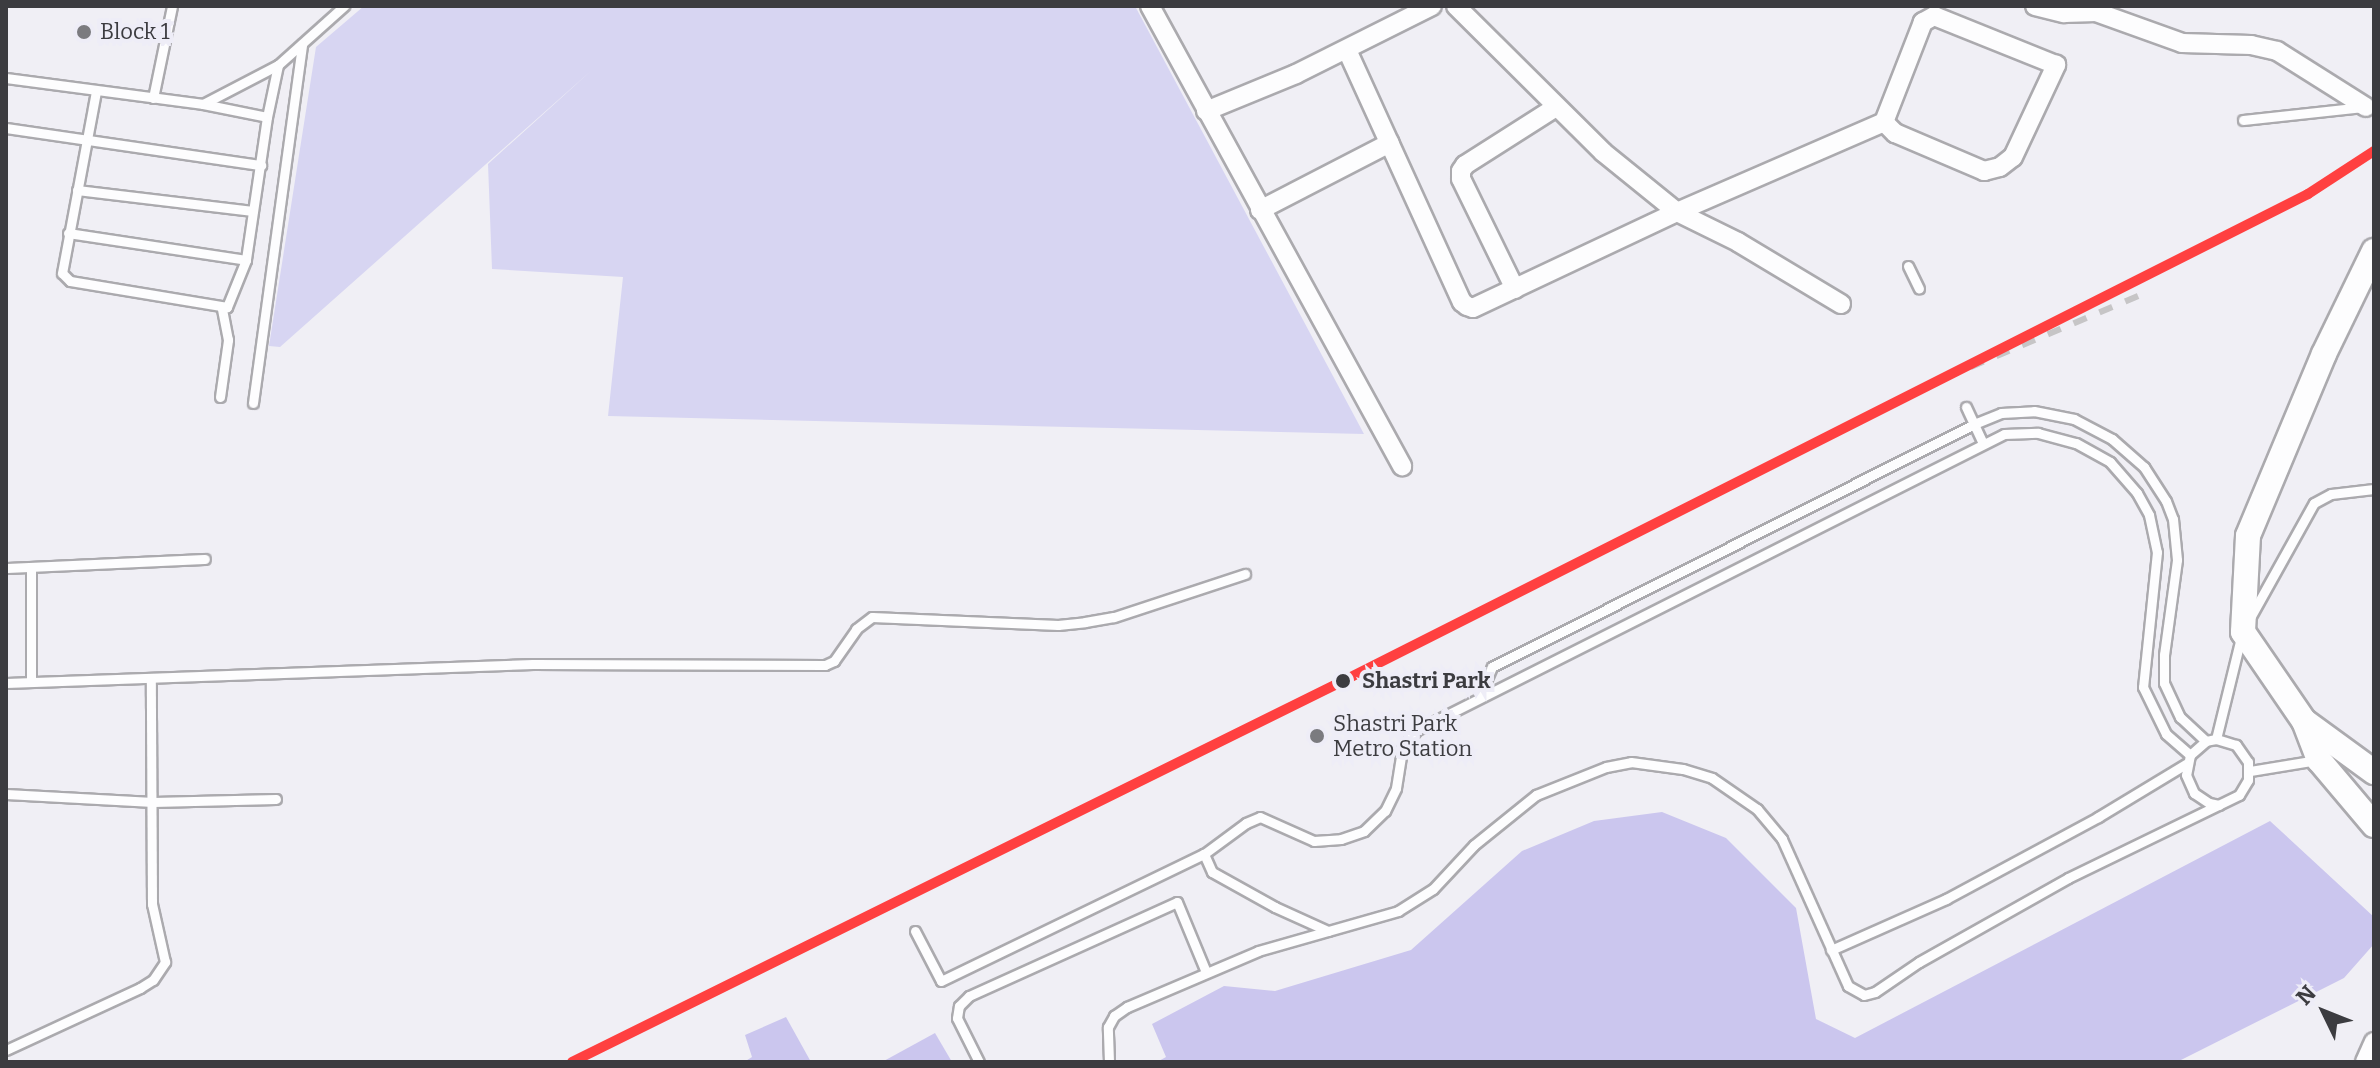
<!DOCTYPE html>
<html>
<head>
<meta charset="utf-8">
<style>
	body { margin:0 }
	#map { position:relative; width:2380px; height:1068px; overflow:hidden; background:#f0eff5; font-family:Bitter,serif }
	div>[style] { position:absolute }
	.green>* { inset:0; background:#d7d5f2 }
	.forest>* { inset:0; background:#cbc6ee }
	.roads { filter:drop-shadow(2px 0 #abaaae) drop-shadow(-2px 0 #abaaae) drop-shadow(0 2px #abaaae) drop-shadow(0 -2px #abaaae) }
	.lane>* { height:9px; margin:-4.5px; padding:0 4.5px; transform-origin:4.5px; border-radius:4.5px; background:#fdfdfe }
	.street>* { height:18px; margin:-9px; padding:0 9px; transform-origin:9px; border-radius:9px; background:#fdfdfe }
	.secondary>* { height:24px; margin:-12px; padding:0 12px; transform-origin:12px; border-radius:12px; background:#fdfdfe }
	.rail>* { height:6px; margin-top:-3px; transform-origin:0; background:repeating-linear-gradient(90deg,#c6c5c6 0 14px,transparent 0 28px) }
	.metro-1>* { height:10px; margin:-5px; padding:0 5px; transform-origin:5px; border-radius:5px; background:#ff4040 }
	.dots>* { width:22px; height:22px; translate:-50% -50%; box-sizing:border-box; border:4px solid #eeedf7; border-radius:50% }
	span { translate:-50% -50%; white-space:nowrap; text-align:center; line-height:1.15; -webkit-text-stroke:8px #eeedf7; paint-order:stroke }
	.poi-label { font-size:22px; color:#3c3c40 }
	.left { translate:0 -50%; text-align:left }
	.stop-label { font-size:22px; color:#3c3c40; font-weight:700 }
	.frame { position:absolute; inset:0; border:8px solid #3c3c40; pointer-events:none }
	.north { position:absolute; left:2284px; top:972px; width:80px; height:80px; -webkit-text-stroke:6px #eeedf7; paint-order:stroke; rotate:313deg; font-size:22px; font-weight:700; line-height:32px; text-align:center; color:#3c3c40 }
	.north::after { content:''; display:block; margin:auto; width:28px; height:36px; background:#3c3c40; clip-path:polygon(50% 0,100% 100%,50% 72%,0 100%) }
</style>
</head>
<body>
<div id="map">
	<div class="green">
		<div style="clip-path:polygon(364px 6px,1135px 6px,1364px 434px,608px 416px,623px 277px,492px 269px,488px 164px,592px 70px,280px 347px,269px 346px,316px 47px)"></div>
	</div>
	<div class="forest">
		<div style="clip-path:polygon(1662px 812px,1726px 838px,1796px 908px,1816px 1019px,1855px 1038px,2270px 821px,2374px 917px,2374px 944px,2344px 978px,2177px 1062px,1157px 1062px,1166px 1057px,1152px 1024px,1224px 986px,1275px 991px,1411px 950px,1522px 851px,1594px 821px)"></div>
		<div style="clip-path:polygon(786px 1017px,811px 1062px,744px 1062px,752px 1057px,745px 1035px)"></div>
		<div style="clip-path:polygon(935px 1033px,952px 1062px,882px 1062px)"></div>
	</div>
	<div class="roads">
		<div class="lane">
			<div style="left:278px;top:65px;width:89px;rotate:-41.8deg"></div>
			<div style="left:6px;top:78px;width:199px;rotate:7.5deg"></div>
			<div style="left:203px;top:104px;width:65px;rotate:11.5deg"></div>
			<div style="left:267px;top:117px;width:145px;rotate:98.4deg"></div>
			<div style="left:246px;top:260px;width:51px;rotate:112deg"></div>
			<div style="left:227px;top:307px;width:159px;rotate:-170.6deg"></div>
			<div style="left:70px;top:281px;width:11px;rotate:-135deg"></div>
			<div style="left:62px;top:273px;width:185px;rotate:-79.4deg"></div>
			<div style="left:153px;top:98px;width:94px;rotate:-78.3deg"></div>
			<div style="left:203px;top:104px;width:85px;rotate:-27.5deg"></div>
			<div style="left:278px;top:65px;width:53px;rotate:101.9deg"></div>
			<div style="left:2243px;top:120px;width:121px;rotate:-6.2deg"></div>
			<div style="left:6px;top:128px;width:258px;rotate:8.3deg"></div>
			<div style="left:77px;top:190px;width:177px;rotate:6.8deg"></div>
			<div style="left:68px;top:233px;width:180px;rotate:8.6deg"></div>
			<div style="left:1908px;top:266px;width:25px;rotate:64deg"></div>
			<div style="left:220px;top:397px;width:58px;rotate:-82deg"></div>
			<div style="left:228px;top:340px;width:33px;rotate:-101deg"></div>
			<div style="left:253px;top:403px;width:362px;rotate:-82.2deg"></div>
			<div style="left:1966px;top:407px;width:40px;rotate:65deg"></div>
			<div style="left:6px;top:568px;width:199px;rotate:-2.6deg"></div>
			<div style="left:2251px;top:616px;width:129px;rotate:-60.9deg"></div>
			<div style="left:2314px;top:503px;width:19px;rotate:-28deg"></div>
			<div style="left:2331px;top:494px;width:43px;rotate:-6.6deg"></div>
			<div style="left:31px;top:682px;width:114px;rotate:-90deg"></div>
			<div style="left:6px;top:683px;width:527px;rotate:-2.06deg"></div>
			<div style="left:533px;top:664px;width:292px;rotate:0.2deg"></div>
			<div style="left:825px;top:665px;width:10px;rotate:-24deg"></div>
			<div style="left:834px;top:661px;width:39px;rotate:-55deg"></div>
			<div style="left:856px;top:629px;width:20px;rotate:-37deg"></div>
			<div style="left:872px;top:617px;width:186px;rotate:2.5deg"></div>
			<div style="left:1058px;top:625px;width:27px;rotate:-6deg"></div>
			<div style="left:1085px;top:622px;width:29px;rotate:-10deg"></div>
			<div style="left:1114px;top:617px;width:138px;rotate:-18.2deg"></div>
			<div style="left:1480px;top:695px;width:30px;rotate:-67deg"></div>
			<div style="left:1492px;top:667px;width:540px;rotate:-26.75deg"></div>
			<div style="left:1974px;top:424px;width:29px;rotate:-22deg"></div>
			<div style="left:2001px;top:413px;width:33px;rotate:-3deg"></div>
			<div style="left:2034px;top:411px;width:41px;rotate:11.3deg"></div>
			<div style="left:2074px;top:419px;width:43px;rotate:27.8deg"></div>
			<div style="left:2112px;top:439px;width:43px;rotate:41.2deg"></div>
			<div style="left:2144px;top:467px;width:40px;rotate:57.1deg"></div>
			<div style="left:2166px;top:501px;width:19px;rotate:69deg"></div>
			<div style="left:2173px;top:519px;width:41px;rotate:84.4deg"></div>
			<div style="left:2177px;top:560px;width:96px;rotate:97.8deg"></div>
			<div style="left:2164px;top:655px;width:28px;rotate:90deg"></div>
			<div style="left:2164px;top:683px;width:38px;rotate:65deg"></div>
			<div style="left:2180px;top:717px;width:35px;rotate:43deg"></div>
			<div style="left:2216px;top:739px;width:105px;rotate:-76.2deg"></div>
			<div style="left:2250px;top:771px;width:68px;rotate:-9.3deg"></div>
			<div style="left:6px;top:794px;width:147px;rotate:3.1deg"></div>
			<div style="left:153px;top:802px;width:123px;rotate:-1.4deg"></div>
			<div style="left:915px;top:931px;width:56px;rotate:62.5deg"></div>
			<div style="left:941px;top:981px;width:292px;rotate:-25.8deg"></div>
			<div style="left:1328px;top:931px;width:58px;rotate:-155.6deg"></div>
			<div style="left:1275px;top:907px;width:72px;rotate:-150.9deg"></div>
			<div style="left:1212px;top:872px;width:20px;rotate:-114deg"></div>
			<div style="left:1204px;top:854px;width:52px;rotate:-36.4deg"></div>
			<div style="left:1246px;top:823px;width:15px;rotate:-23deg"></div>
			<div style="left:1260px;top:817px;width:59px;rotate:24deg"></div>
			<div style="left:1314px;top:841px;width:27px;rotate:-4deg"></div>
			<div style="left:1341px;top:839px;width:24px;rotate:-19deg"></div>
			<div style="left:1364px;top:831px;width:29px;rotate:-44deg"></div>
			<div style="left:1385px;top:811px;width:25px;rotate:-64deg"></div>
			<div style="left:1396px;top:788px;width:39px;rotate:-81deg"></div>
			<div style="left:1402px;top:749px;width:24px;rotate:-52deg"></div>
			<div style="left:1417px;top:730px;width:657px;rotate:-26.76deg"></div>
			<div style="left:2004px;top:434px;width:34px;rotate:-2deg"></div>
			<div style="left:2038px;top:433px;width:39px;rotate:15deg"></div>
			<div style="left:2076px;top:443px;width:39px;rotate:29deg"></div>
			<div style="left:2110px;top:462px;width:41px;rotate:48.9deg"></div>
			<div style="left:2137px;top:493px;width:25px;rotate:61deg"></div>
			<div style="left:2149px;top:515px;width:38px;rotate:78deg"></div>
			<div style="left:2157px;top:552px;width:136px;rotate:95.9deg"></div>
			<div style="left:2143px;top:687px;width:52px;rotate:63.9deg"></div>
			<div style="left:2166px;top:734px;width:32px;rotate:41deg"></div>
			<div style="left:1831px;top:950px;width:126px;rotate:-23.9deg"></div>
			<div style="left:1946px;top:899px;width:173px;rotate:-28.3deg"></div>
			<div style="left:2098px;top:817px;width:103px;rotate:-31.1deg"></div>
			<div style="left:6px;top:1050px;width:148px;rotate:-24.8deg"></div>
			<div style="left:140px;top:988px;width:15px;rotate:-32deg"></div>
			<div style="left:153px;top:980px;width:22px;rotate:-56deg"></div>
			<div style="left:165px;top:962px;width:59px;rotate:-102.6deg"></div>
			<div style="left:152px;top:904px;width:224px;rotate:-90.3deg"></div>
			<div style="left:979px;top:1062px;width:49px;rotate:-116.6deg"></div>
			<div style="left:957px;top:1018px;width:12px;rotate:-81deg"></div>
			<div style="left:959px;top:1006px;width:14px;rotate:-45deg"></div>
			<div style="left:969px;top:996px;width:228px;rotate:-24.3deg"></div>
			<div style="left:1177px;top:902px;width:76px;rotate:67.5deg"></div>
			<div style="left:1109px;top:1062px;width:35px;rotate:-92deg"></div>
			<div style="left:1108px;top:1027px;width:13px;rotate:-61deg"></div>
			<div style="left:1114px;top:1016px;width:16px;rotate:-35deg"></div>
			<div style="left:1127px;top:1007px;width:142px;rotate:-23.1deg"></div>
			<div style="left:1258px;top:951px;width:146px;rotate:-15.9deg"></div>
			<div style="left:1398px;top:911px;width:41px;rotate:-32.2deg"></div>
			<div style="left:1433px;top:889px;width:60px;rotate:-47deg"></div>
			<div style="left:1474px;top:845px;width:80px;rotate:-38.9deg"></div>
			<div style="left:1536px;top:795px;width:75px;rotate:-21.8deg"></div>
			<div style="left:1606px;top:767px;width:25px;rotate:-11deg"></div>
			<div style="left:1631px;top:762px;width:52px;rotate:7.7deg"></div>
			<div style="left:1683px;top:769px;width:30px;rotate:17deg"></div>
			<div style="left:1712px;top:778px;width:55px;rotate:34.6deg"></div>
			<div style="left:1757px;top:809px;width:39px;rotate:50deg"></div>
			<div style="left:1782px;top:839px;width:161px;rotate:65.8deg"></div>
			<div style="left:1848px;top:986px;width:18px;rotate:29deg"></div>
			<div style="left:1864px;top:995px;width:11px;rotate:-15deg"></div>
			<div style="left:1875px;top:992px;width:53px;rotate:-34.3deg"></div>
			<div style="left:1919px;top:962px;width:171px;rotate:-29.4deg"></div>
			<div style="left:2068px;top:878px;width:190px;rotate:-25.9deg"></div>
			<div style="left:2239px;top:795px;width:17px;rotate:-59deg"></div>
			<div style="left:2248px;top:780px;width:18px;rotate:-90deg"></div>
			<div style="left:2248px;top:762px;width:21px;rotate:-125deg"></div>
			<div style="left:2236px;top:745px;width:21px;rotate:-163deg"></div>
			<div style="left:2216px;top:739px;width:10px;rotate:169deg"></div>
			<div style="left:2206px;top:741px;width:21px;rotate:139deg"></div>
			<div style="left:2190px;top:755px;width:20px;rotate:101deg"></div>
			<div style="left:2186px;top:775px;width:20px;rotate:66deg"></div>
			<div style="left:2194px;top:793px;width:18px;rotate:34deg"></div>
			<div style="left:2209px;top:803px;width:10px;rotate:11deg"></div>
		</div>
		<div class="street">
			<div style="left:1150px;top:6px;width:525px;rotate:61.28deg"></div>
			<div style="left:2035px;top:6px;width:30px;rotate:14deg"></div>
			<div style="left:2064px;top:13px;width:32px;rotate:-2deg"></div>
			<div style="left:2096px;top:12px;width:91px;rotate:19.8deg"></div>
			<div style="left:2182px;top:43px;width:69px;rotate:1.7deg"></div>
			<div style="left:2251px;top:45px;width:27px;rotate:13deg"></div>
			<div style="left:2277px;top:51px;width:105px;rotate:32.2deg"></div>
			<div style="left:1347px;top:50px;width:277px;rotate:65.5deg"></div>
			<div style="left:1462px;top:302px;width:6px;rotate:39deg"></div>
			<div style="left:1467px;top:306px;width:6px;rotate:18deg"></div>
			<div style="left:1473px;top:308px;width:225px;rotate:-25.2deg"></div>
			<div style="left:1677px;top:212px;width:95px;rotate:-141deg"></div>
			<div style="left:1603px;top:152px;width:207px;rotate:-135.2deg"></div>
			<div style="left:1206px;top:111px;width:97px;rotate:-22.3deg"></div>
			<div style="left:1296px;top:74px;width:152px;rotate:-26.6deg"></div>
			<div style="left:1260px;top:210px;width:146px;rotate:-27.3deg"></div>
			<div style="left:1515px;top:289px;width:123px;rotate:-116.1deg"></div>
			<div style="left:1461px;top:179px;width:8px;rotate:-90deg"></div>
			<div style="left:1461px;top:171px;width:7px;rotate:-56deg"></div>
			<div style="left:1465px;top:165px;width:108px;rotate:-32.5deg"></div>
			<div style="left:1841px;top:304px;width:120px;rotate:-149deg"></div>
			<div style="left:1738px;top:242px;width:68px;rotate:-153.8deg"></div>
			<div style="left:1677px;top:212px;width:226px;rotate:-23.5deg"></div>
			<div style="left:1884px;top:122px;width:16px;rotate:45deg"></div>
			<div style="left:1895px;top:133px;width:97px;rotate:23.1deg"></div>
			<div style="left:1984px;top:171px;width:16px;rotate:-14deg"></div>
			<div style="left:2000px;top:167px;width:16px;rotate:-38deg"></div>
			<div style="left:2013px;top:157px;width:102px;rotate:-64.9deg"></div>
			<div style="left:2056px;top:65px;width:131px;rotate:-158.1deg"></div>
			<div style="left:1934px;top:16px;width:13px;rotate:151deg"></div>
			<div style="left:1923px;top:22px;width:107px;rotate:111.3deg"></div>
			<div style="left:2365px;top:1062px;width:22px;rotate:-66deg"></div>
		</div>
		<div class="secondary">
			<div style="left:2374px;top:251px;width:114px;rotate:115.9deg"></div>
			<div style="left:2324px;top:354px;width:197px;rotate:112.7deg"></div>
			<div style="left:2248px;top:536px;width:96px;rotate:93deg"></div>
			<div style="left:2243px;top:632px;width:108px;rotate:55.6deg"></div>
			<div style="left:2304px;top:721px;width:42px;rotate:69deg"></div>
			<div style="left:2319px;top:760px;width:85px;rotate:49.8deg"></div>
			<div style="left:2304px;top:721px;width:87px;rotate:36.1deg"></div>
		</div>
	</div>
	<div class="rail">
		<div style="left:1919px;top:389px;width:246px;rotate:-23deg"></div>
	</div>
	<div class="metro-1">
		<div style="left:572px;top:1062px;width:860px;rotate:-26.3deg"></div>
		<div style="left:1343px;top:681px;width:1081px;rotate:-26.78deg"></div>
		<div style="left:2308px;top:194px;width:79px;rotate:-33.1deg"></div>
	</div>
	<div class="dots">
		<div style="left:84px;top:32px;background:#7b7b7f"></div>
		<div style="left:1343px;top:681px;background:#3c3c40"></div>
		<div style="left:1317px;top:736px;background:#7b7b7f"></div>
	</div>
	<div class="poi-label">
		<span class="left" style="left:100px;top:32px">Block 1</span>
		<span class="left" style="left:1333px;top:736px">Shastri Park<br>Metro Station</span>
	</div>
	<div class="stop-label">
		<span class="left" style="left:1362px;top:681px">Shastri Park</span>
	</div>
	<div class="frame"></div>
	<div class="north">N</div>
</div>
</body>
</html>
